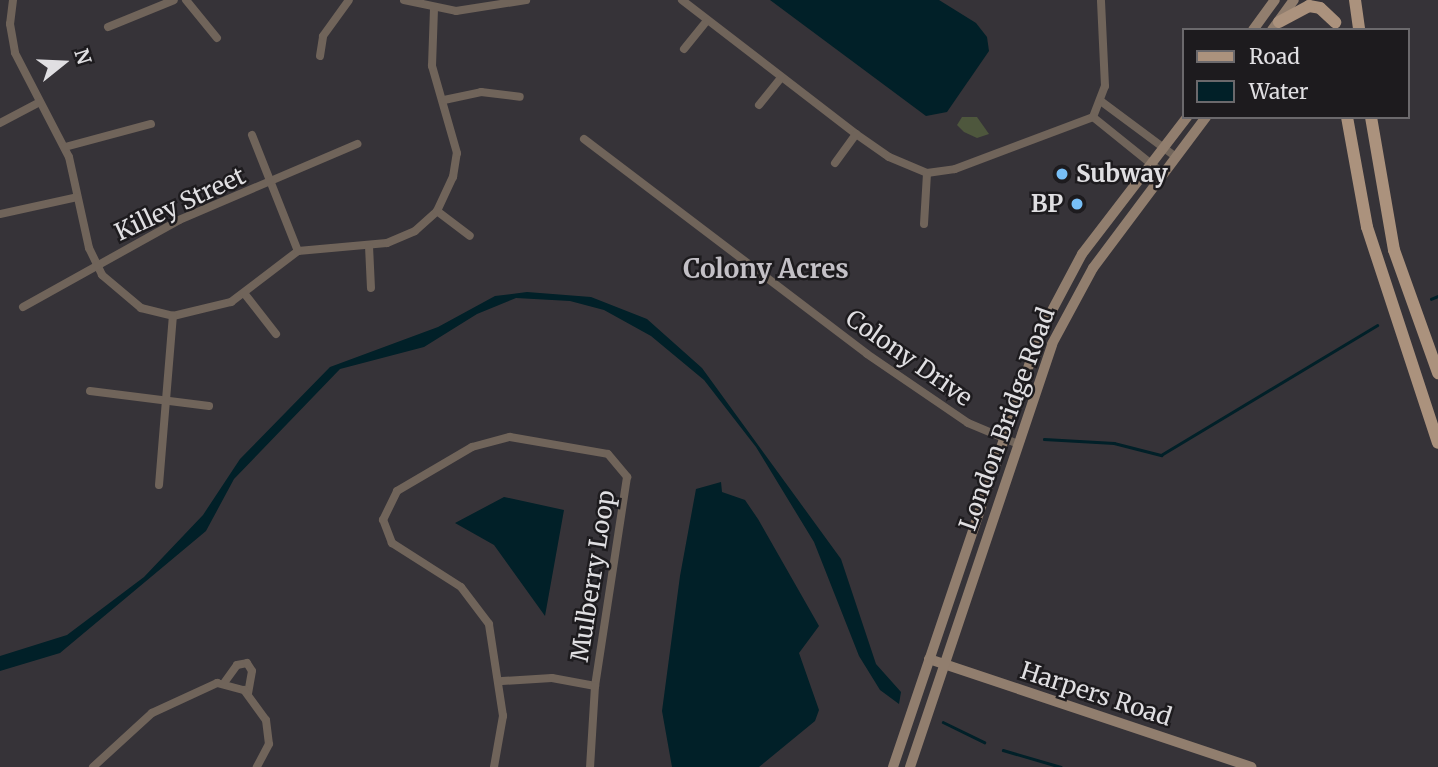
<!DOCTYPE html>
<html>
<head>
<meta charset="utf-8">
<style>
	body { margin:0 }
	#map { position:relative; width:1438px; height:767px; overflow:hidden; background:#363338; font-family:Merriweather,serif }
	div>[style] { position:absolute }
	.green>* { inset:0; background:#4e573d }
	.water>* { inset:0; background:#012028 }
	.stream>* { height:2.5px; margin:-1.25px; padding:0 1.25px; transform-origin:1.25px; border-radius:1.25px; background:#012028 }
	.street>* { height:8px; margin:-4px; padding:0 4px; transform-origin:4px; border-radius:4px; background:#70645a }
	.secondary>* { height:10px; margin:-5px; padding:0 5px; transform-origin:5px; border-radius:5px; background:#917e6e }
	.primary>* { height:12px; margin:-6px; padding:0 6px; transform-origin:6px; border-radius:6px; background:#ab927d }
	.dots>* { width:19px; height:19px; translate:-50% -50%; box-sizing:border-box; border:4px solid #1d1b1e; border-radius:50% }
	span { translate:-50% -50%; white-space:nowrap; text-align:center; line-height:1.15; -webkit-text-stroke:5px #1d1b1e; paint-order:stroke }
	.poi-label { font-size:24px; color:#e0dfe2; font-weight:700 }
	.left { translate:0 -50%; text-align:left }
	.right { translate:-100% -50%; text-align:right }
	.street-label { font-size:24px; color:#e0dfe2 }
	.neighbourhood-label { font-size:26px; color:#c3c0c6; font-weight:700 }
	.legend { position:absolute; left:1182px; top:28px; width:228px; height:91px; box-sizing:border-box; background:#1d1b1e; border:2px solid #6b696c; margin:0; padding:9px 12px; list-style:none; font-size:21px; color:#e0dfe2 }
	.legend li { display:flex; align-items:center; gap:14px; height:35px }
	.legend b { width:35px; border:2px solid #6b696c }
	.north { position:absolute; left:28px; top:28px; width:70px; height:70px; -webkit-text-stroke:5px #1d1b1e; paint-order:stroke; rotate:72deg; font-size:19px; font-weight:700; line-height:28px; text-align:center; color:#e0dfe2 }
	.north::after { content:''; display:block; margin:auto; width:24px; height:32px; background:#e0dfe2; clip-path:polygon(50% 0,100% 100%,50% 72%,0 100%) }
</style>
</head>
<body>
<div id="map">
	<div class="green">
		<div style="clip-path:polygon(962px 117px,977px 117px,989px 134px,977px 138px,964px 132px,957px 125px)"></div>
	</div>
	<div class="water">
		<div style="clip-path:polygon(770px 0,939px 0,976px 23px,987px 37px,989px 51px,947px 112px,926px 116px)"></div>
		<div style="clip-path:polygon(527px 292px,591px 297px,647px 319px,702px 368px,841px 559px,876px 664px,901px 692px,899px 704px,880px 690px,859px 656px,814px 542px,756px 447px,704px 380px,651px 336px,604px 310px,570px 301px,516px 298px,477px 314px,424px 347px,340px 369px,234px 479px,206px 531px,60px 653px,0 671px,0 656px,67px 635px,144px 577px,203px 515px,240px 459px,330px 367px,438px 327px,495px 296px)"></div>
		<div style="clip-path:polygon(721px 482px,722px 492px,745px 500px,758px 519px,819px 626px,799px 653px,819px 710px,815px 721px,759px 767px,672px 767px,662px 711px,680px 576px,696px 489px)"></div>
		<div style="clip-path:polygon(504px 497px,564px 510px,545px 616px,494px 545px,455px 523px)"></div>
	</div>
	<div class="stream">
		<div style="left:1431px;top:299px;width:8px;rotate:-23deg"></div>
		<div style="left:1044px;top:439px;width:70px;rotate:3.3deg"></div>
		<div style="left:1114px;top:443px;width:49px;rotate:14.3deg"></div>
		<div style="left:1161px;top:455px;width:252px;rotate:-31deg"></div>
		<div style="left:943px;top:722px;width:46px;rotate:26deg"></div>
		<div style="left:1003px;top:750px;width:60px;rotate:16.3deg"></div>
	</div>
	<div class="street">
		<div style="left:13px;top:0;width:24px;rotate:97deg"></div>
		<div style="left:10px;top:24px;width:29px;rotate:80deg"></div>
		<div style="left:15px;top:53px;width:117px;rotate:62.6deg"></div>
		<div style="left:69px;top:157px;width:93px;rotate:77.6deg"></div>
		<div style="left:89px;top:248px;width:30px;rotate:64deg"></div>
		<div style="left:102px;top:275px;width:51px;rotate:40.2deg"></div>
		<div style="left:141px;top:308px;width:33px;rotate:14deg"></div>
		<div style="left:173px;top:316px;width:60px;rotate:-13.6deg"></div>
		<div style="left:231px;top:302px;width:84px;rotate:-37.3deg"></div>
		<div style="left:298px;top:251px;width:89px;rotate:-5.1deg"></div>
		<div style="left:387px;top:243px;width:30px;rotate:-23deg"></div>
		<div style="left:415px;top:231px;width:30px;rotate:-42deg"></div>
		<div style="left:437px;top:211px;width:38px;rotate:-65deg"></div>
		<div style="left:453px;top:177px;width:24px;rotate:-81deg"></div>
		<div style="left:457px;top:153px;width:91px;rotate:-106deg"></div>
		<div style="left:432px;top:66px;width:57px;rotate:-88deg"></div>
		<div style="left:186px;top:0;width:49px;rotate:50.8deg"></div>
		<div style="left:404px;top:0;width:53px;rotate:11.9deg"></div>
		<div style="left:456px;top:11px;width:71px;rotate:-8.9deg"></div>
		<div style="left:682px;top:0;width:220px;rotate:37.6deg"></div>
		<div style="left:856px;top:134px;width:40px;rotate:34.9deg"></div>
		<div style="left:889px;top:157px;width:41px;rotate:22.8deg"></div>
		<div style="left:927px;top:173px;width:28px;rotate:-8deg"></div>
		<div style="left:955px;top:169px;width:147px;rotate:-20.6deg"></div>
		<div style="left:1093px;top:117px;width:33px;rotate:-69deg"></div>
		<div style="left:1105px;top:86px;width:86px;rotate:-92.7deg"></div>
		<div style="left:108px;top:27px;width:71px;rotate:-22.2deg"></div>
		<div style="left:684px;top:49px;width:35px;rotate:-51deg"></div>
		<div style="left:320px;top:56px;width:20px;rotate:-81deg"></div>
		<div style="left:323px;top:36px;width:44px;rotate:-54.2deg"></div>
		<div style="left:444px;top:100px;width:38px;rotate:-12deg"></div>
		<div style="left:481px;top:92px;width:39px;rotate:7deg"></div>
		<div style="left:1102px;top:102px;width:92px;rotate:36.6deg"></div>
		<div style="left:759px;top:105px;width:35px;rotate:-51deg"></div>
		<div style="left:1093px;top:117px;width:91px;rotate:38.8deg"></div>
		<div style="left:0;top:123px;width:45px;rotate:-27.7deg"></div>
		<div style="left:252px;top:135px;width:125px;rotate:68.4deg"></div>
		<div style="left:584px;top:139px;width:355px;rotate:37.2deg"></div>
		<div style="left:867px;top:354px;width:122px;rotate:34.3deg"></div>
		<div style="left:968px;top:423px;width:54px;rotate:22.8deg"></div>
		<div style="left:65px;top:147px;width:89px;rotate:-15deg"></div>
		<div style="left:835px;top:163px;width:36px;rotate:-54deg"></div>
		<div style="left:437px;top:211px;width:41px;rotate:37.1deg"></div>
		<div style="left:0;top:214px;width:79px;rotate:-12.4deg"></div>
		<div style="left:924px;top:224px;width:51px;rotate:-86.6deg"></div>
		<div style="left:369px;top:246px;width:42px;rotate:87.3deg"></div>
		<div style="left:244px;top:293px;width:52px;rotate:52deg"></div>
		<div style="left:23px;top:307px;width:179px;rotate:-29.1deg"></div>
		<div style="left:179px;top:220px;width:194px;rotate:-23.1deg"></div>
		<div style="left:90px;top:391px;width:120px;rotate:7.2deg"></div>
		<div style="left:159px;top:485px;width:170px;rotate:-85.3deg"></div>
		<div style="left:502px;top:681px;width:50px;rotate:-3.4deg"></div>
		<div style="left:552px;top:678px;width:44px;rotate:10.5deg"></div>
		<div style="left:224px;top:683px;width:22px;rotate:-54deg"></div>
		<div style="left:237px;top:665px;width:10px;rotate:-11deg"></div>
		<div style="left:247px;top:663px;width:9px;rotate:58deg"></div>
		<div style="left:252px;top:671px;width:22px;rotate:100deg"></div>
		<div style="left:93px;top:767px;width:80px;rotate:-42.5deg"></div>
		<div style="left:152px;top:713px;width:72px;rotate:-24.8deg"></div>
		<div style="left:217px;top:683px;width:28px;rotate:15deg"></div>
		<div style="left:244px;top:690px;width:37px;rotate:54deg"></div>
		<div style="left:266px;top:720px;width:24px;rotate:83deg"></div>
		<div style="left:269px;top:744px;width:26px;rotate:118deg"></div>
		<div style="left:494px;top:767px;width:52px;rotate:-80deg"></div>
		<div style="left:503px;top:716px;width:93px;rotate:-98.7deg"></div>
		<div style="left:489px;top:624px;width:46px;rotate:-127.1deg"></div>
		<div style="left:461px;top:587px;width:82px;rotate:-147.5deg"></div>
		<div style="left:392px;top:543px;width:25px;rotate:-111deg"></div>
		<div style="left:383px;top:520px;width:32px;rotate:-64deg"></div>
		<div style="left:397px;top:491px;width:87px;rotate:-30.4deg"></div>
		<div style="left:472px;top:447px;width:39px;rotate:-15deg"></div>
		<div style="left:510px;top:437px;width:99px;rotate:9.8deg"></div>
		<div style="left:608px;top:454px;width:30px;rotate:50deg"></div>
		<div style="left:627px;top:477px;width:211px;rotate:98.7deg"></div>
		<div style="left:595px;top:686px;width:81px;rotate:93.5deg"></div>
	</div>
	<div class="secondary">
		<div style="left:1253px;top:30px;width:37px;rotate:-54deg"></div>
		<div style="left:1272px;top:30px;width:37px;rotate:-54deg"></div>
		<div style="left:929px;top:659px;width:340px;rotate:18.5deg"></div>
		<div style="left:893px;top:767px;width:456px;rotate:-71.3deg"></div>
		<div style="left:1039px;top:335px;width:92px;rotate:-62deg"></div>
		<div style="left:1082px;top:254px;width:173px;rotate:-52.5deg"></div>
		<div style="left:910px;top:767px;width:446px;rotate:-71.4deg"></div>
		<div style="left:1052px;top:344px;width:86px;rotate:-61.7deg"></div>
		<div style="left:1093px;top:268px;width:189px;rotate:-53.2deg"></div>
	</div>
	<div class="primary">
		<div style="left:1355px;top:0;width:30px;rotate:82deg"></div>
		<div style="left:1279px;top:22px;width:34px;rotate:-28deg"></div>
		<div style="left:1309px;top:6px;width:11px;rotate:10deg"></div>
		<div style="left:1320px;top:8px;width:21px;rotate:43deg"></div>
		<div style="left:1347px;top:117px;width:112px;rotate:79.7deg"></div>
		<div style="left:1367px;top:227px;width:227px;rotate:71.8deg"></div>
		<div style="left:1371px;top:117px;width:135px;rotate:80.2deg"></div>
		<div style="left:1394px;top:250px;width:131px;rotate:70.3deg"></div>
	</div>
	<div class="dots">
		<div style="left:1062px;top:174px;background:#77bff7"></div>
		<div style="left:1077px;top:204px;background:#77bff7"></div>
	</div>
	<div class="poi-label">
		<span class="left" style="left:1076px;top:174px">Subway</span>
		<span class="right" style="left:1063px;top:204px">BP</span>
	</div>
	<div class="street-label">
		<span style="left:180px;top:204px;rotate:-25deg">Killey Street</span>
		<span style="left:909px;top:358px;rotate:35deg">Colony Drive</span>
		<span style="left:1007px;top:419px;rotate:-70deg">London Bridge Road</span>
		<span style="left:593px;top:576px;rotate:-81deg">Mulberry Loop</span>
		<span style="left:1096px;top:694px;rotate:18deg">Harpers Road</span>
	</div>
	<div class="neighbourhood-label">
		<span style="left:766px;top:269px">Colony Acres</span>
	</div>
	<ul class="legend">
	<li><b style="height:9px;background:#ab927d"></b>Road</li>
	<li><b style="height:19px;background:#012028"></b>Water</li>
	</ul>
	<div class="north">N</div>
</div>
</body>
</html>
